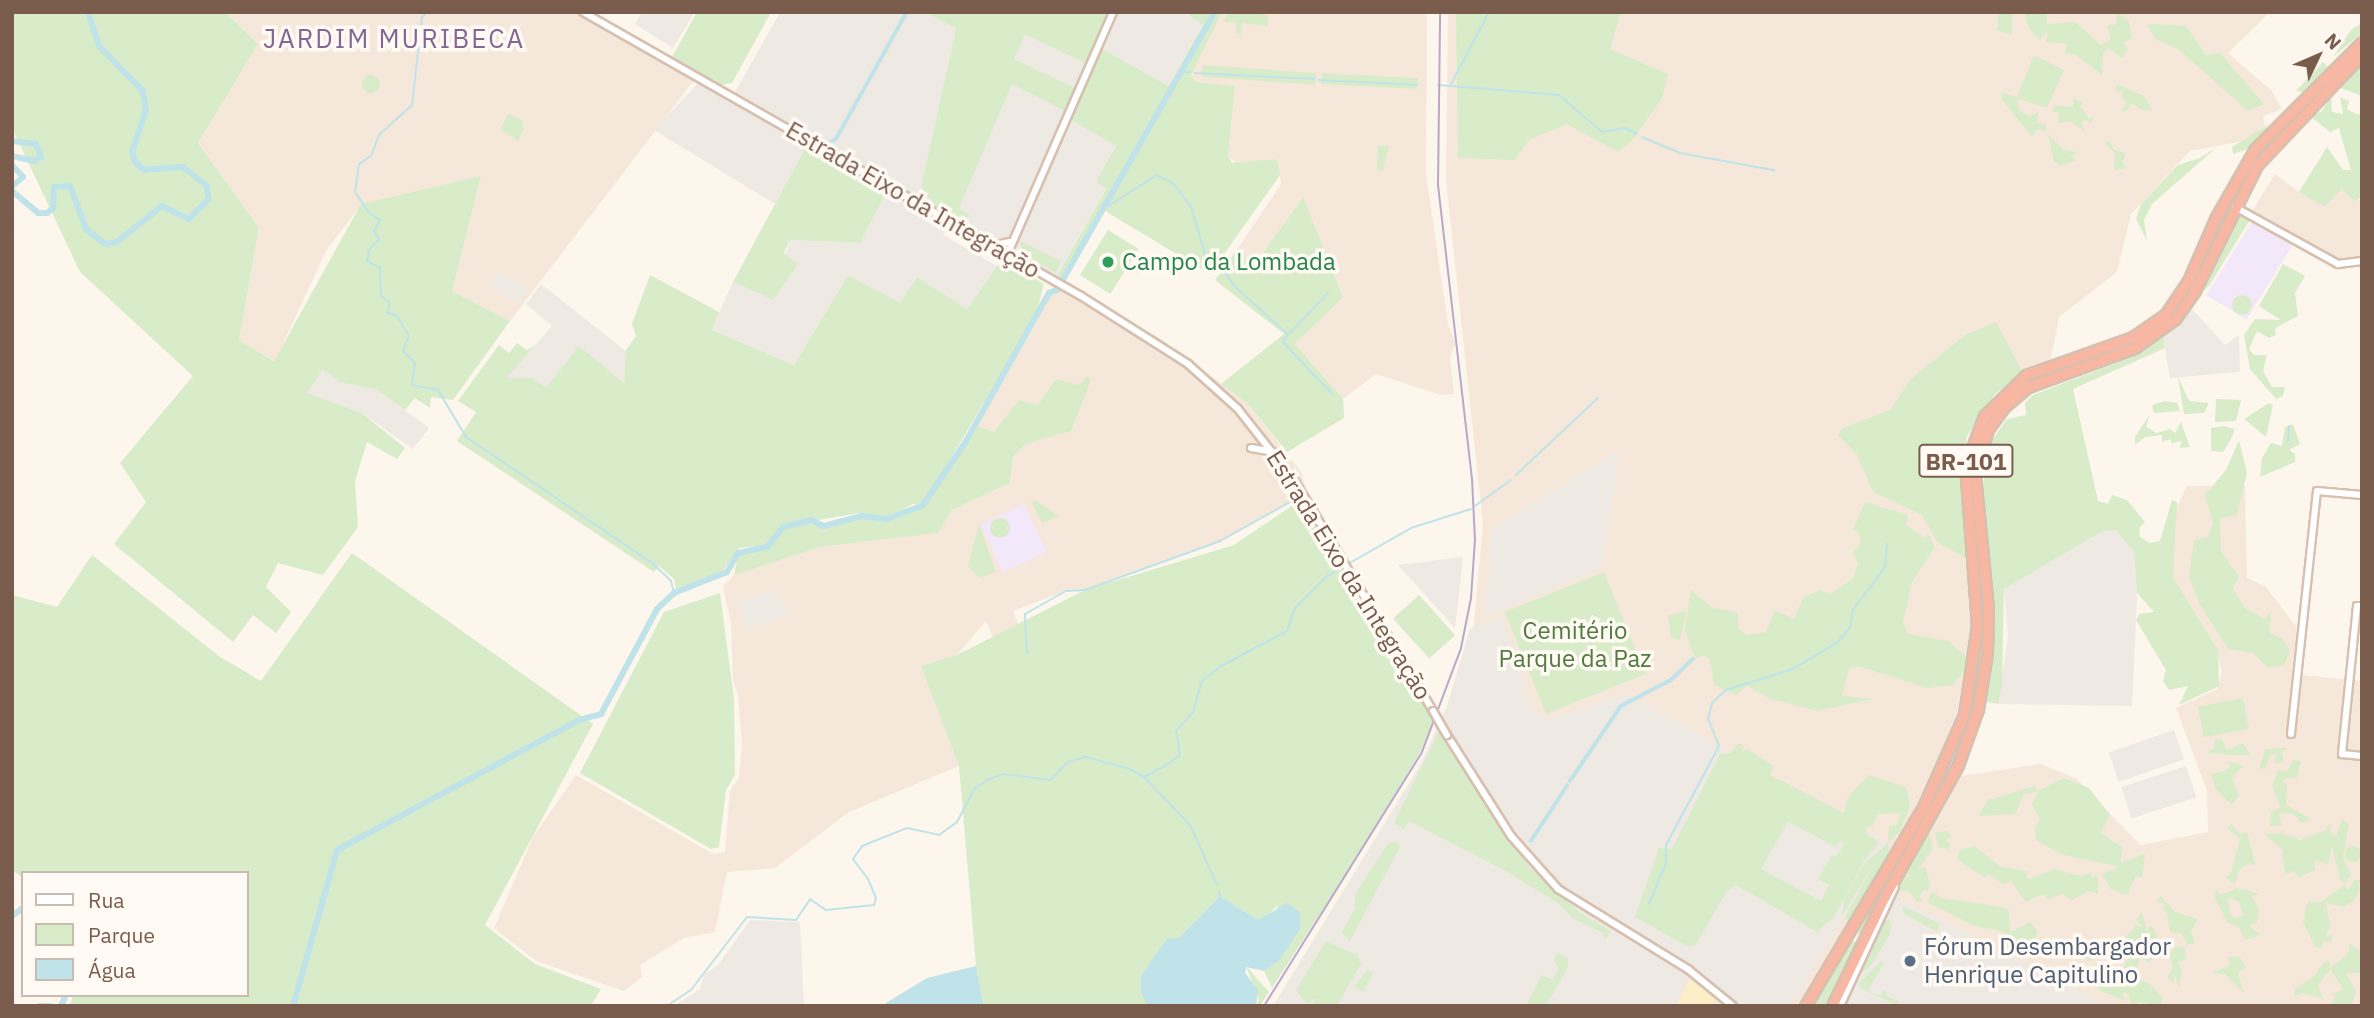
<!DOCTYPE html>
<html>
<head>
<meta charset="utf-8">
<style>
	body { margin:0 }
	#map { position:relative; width:2374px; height:1018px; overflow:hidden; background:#fdf6ec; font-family:"IBM Plex Sans",sans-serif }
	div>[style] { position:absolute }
	.residential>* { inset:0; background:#f5e8da }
	.industrial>* { inset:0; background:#efe9e4; transform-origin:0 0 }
	.education>* { inset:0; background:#f3e8fa; transform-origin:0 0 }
	.green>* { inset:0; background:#d8ecc9; transform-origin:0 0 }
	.round { border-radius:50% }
	.sand>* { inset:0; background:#fcefc7 }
	.water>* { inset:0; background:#bfe3e8 }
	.stream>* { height:2px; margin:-1px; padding:0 1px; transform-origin:1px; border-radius:1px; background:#bfe3e8 }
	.canal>* { height:3.5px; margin:-1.75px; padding:0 1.75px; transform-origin:1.75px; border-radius:1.75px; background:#bfe3e8 }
	.river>* { height:6px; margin:-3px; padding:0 3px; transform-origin:3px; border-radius:3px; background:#bfe3e8 }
	.roads { filter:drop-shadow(2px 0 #d6c0b0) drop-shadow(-2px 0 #d6c0b0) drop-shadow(0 2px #d6c0b0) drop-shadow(0 -2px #d6c0b0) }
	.secondary>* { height:6px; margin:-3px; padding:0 3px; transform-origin:3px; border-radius:3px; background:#fff }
	.highway>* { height:9px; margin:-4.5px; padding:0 4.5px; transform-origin:4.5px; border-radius:4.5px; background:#f7b7a3 }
	.tram>* { height:2px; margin:-1px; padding:0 1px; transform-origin:1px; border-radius:1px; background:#b9a8c9 }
	.bridges { filter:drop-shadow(2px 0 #d6c0b0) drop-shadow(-2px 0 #d6c0b0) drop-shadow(0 2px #d6c0b0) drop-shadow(0 -2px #d6c0b0) }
	.secondary-bridge>* { height:6px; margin:-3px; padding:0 3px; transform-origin:3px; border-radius:3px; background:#fff }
	.dots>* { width:19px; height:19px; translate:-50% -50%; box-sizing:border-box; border:4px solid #fffaf3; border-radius:50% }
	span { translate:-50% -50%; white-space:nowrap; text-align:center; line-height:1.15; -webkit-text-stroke:7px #fffaf3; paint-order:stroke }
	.shield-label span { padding:2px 5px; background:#fffaf3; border:2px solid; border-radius:5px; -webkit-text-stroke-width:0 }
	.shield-label { font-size:23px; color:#7a5c4d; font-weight:700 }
	.street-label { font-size:24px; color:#7a5c4d }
	.leisure-label { font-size:24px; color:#27864d }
	.left { translate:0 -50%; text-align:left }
	.park-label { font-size:24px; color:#537a41 }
	.service-label { font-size:24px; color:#4e5e75 }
	.neighbourhood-label { font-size:26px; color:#846695; letter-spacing:2px }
	.frame { position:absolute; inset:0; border:14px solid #7a5c4d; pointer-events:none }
	.legend { position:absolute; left:21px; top:871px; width:228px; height:126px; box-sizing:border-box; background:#fffaf3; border:2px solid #cabbb1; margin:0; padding:9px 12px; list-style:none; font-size:21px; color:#7a5c4d }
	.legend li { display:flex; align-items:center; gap:14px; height:35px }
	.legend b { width:35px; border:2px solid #cabbb1 }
	.north { position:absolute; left:2283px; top:21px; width:70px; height:70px; -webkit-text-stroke:5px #fffaf3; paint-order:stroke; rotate:46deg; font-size:19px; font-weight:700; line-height:28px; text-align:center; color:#7a5c4d }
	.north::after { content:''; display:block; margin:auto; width:24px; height:32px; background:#7a5c4d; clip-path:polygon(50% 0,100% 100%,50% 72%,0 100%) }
</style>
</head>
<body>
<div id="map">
	<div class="residential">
		<div style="clip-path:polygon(225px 12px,582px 12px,695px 79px,510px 321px,452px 291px,481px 177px,361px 205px,326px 251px,275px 361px,239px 340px,259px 228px,198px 143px,258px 44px)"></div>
		<div style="clip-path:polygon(1222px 12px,1427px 12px,1426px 174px,1448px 324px,1455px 342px,1450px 358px,1454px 394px,1441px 395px,1376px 374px,1343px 399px,1295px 344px,1343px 296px,1302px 198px,1255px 264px,1236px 251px,1281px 184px,1277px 159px,1238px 164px,1228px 157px,1235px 86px,1196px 82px,1191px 76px)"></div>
		<div style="clip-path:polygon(1448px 12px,2270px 12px,2228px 53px,2272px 91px,2282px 109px,2263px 116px,2265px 126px,2244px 141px,2190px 151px,2131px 214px,2117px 272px,2059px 317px,2048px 373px,2015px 392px,1995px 383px,1952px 444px,1974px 614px,1960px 714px,1941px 762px,1817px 1006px,1739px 1006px,1465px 664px,1474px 624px,1483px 523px,1446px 181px)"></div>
		<div style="clip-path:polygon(2275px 174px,2299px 192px,2342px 188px,2355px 202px,2362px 199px,2362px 256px,2338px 261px,2251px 213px)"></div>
		<div style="clip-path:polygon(1062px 281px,1161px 339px,1246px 402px,1302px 473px,1306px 492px,1226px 539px,1085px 590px,1066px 591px,1013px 611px,1025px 641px,999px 651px,986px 621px,957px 655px,922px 666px,959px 766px,849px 812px,775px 868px,727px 872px,715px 932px,684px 938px,640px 965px,642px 977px,624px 991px,536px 961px,494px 928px,533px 837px,576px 775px,713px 854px,725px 852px,730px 791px,739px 778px,742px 746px,738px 694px,733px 681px,731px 623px,723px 587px,734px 575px,762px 562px,820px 547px,937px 533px,952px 510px,1010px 483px,1013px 457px,1026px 444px,1070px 431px,1090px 380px,1038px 405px,1019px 401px,994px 432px,974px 425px,1038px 320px,1044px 295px)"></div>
		<div style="clip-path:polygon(2187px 486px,2245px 486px,2247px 578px,2266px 587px,2297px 628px,2292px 674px,2362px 681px,2362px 1006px,1819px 1006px,1890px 878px,1954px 780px,1961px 776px,2040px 764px,2076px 778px,2140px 845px,2208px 832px,2207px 791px,2176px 708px,2217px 689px,2222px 672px,2215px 645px,2172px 576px,2176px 509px)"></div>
	</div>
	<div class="industrial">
		<div style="clip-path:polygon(642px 12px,695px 12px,673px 48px,635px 24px)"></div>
		<div style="clip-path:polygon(780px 12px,926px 12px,956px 29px,921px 187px,949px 225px,943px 235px,997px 266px,967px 309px,917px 277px,900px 304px,848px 275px,794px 365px,711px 330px,733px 282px,773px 300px,790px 240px,860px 243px,890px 185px,810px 140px,775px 204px,654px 130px,702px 79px,733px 96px)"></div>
		<div style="clip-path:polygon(1119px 12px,1185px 12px,1203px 25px,1169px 86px,1103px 50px)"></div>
		<div style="clip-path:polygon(1025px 33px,1087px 64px,1065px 111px,1074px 122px,1116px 146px,1096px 181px,1106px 188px,1057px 276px,965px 224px,958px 208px,1012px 84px,1014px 59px)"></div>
		<div style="clip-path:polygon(497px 272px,528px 287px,519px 304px,492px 287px)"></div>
		<div style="clip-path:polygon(541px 284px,627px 352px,624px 384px,545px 388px,506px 378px,552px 326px,526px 304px)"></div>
		<div style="clip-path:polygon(2190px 307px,2225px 345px,2239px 335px,2240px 372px,2170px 378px,2163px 336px)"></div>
		<div style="clip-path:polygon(323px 369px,343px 383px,377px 390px,429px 428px,413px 449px,362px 413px,306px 393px)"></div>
		<div style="clip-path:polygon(1619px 451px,1601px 569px,1485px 617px,1492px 528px)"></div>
		<div style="clip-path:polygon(2116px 529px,2134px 552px,2138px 576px,2132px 706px,1998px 704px,2008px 636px,2004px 589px,2103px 531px)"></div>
		<div style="clip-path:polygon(1463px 557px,1455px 628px,1398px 565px)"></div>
		<div style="clip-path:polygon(774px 589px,792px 615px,746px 629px,737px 602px)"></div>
		<div style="clip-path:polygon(1502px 615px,1533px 711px,1550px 719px,1628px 694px,1888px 843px,1790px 1006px,1273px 1006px,1420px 765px,1447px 706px,1470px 629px)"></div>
		<div style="left:2174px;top:730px;width:31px;height:69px;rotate:71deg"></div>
		<div style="left:2186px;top:766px;width:33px;height:68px;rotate:72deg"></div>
		<div style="clip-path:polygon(1897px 897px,2107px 1006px,1841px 1006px)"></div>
		<div style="clip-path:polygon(750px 920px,800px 922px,804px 1006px,674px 1006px,700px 989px,704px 975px,719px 964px)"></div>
	</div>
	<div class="education">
		<div style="left:2253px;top:220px;width:47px;height:88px;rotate:32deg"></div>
		<div style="left:1024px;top:504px;width:53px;height:48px;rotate:65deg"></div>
	</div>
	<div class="green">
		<div style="clip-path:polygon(12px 12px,225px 12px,258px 44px,198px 143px,259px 228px,239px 340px,274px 361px,361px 204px,481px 176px,452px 291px,510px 321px,453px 400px,431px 397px,430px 408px,415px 398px,405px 410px,377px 390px,339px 382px,323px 369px,307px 393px,362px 413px,405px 448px,397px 459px,367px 442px,355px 481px,358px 527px,323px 575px,278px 563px,266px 587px,291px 612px,276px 633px,253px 615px,233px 642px,114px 544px,146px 502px,120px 463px,193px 376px,80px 272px,12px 128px)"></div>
		<div style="clip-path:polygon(697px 12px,771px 12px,732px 83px,719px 85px,671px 59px)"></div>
		<div style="clip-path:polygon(evenodd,926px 12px,1113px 12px,1098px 47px,1169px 86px,1203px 25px,1185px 12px,1216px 12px,1062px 281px,1057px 276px,1106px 189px,1096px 181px,1116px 146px,1074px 122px,1065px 111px,1012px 84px,959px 208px,969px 214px,967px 222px,961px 224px,939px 212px,921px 187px,956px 29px,926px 12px,1025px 34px,1089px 65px,1079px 90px,1014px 59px,1025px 34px)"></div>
		<div style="clip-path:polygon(1218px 12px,1222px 12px,1191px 76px,1196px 82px,1235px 86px,1228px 157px,1232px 163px,1277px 159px,1280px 175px,1210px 274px,1105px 211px)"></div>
		<div style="clip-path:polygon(1229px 12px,1268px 15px,1268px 26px,1242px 23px,1241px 34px,1236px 34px,1236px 22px,1223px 22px)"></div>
		<div style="clip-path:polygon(1456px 12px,1621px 12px,1610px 49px,1668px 74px,1662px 98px,1631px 142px,1618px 152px,1567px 124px,1529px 140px,1515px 160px,1458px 158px)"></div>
		<div style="clip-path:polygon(1999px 12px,2012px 12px,2012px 35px,1997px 30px)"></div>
		<div style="clip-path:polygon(2025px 12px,2047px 12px,2047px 24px,2075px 22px,2101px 45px,2111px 39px,2107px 26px,2116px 24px,2117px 13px,2129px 21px,2132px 38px,2122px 43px,2128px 49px,2122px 58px,2108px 48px,2103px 53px,2102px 75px,2075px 54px,2065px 54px,2067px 44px,2046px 42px,2048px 30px,2039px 40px,2028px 27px)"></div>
		<div style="clip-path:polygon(2362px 23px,2362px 33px,2333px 57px,2351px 30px)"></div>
		<div style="clip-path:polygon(2153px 24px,2186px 26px,2206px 55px,2220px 53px,2264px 104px,2248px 111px,2178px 49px,2155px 39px,2148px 26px)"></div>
		<div style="clip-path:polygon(2352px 53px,2355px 57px,2266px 150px,2239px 192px,2236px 188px,2254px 155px)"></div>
		<div style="clip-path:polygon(2034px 55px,2064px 70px,2047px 108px,2017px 98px,2019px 110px,2030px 116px,2039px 112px,2036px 123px,2046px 124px,2046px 132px,2037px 129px,2032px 137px,2001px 98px,2002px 93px,2017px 97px)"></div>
		<div style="clip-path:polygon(2323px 62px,2328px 67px,2304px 92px,2296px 91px)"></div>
		<div style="clip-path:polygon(2362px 62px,2362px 96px,2338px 87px,2359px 64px)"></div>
		<div style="left:1203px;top:65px;width:113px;height:12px;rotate:4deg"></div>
		<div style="left:1322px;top:73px;width:96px;height:11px;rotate:3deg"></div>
		<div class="round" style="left:362px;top:75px;width:18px;height:18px"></div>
		<div style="clip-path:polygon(2117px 84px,2144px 96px,2152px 109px,2143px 111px,2132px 103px,2125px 113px,2121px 110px,2127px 103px,2121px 97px,2123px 92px,2115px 90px)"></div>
		<div style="clip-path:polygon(2331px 96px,2332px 112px,2343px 114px,2340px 97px,2349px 101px,2347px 109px,2352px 112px,2359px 115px,2362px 110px,2362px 196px,2355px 202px,2342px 189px,2324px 207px,2299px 192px,2327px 147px,2343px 170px,2351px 170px,2339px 128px,2330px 132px,2311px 117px,2322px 111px)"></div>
		<div style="clip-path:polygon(2074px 98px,2083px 103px,2080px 106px,2089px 119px,2094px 116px,2090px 125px,2087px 120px,2081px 121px,2085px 131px,2070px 121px,2058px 123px,2059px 113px,2052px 111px,2055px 105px,2073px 107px)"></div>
		<div style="clip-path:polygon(508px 114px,522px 120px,524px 129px,518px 141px,500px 129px)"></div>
		<div style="clip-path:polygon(2269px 124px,2251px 148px,2233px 154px,2232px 147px)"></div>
		<div style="clip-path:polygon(2048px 134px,2064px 150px,2076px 152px,2075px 157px,2067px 154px,2076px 160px,2060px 166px,2054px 161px)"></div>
		<div style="clip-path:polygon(2109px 140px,2114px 150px,2126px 153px,2122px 163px,2128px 168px,2114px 170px,2115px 153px,2105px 144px)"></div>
		<div style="clip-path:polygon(807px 145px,888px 189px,860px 243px,790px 240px,784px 253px,798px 264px,773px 300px,733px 282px)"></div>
		<div style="clip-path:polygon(1378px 146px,1389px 146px,1383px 171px,1377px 170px)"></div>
		<div style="clip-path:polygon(2217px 147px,2152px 204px,2144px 220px,2147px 241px,2136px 219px,2141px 204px,2178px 165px,2200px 158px)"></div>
		<div style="clip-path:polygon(2231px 195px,2235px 197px,2179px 311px,2142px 343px,2045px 377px,1995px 416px,1974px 491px,1984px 611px,1978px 695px,1954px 767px,1860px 934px,1854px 931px,1947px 771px,1973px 696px,1981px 632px,1967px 472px,1987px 415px,2021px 382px,2108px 351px,2166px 318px,2193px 280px)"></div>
		<div style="clip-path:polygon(1303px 197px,1343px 297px,1295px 344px,1343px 399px,1344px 418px,1287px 452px,1246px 402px,1221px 384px,1284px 334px,1215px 280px,1236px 251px,1255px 264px)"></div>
		<div style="clip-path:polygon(2242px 213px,2251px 218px,2209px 286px,2196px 297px,2236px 214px)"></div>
		<div style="left:1108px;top:230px;width:36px;height:53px;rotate:32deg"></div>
		<div style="clip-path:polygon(1020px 241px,1061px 261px,1056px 273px,1023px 254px)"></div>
		<div style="clip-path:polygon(evenodd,1002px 259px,1044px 284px,1036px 315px,929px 495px,974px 425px,994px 432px,1019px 400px,1038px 405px,1056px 379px,1079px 385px,1087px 376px,1091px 380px,1071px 431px,1026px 444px,1013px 457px,1010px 483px,952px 510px,938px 533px,820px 547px,734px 575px,738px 555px,767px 549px,781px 528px,767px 545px,739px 548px,719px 576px,676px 589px,674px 579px,659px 566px,654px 572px,457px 441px,476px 412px,458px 401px,499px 345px,509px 353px,517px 343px,527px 350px,535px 345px,507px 378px,533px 378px,546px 388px,579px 346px,624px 383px,626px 350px,636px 336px,632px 324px,650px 275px,719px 312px,712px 330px,794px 365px,848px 275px,900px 303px,917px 277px,967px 309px,1002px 259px,913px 504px,923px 504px,887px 519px,862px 516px,824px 526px,813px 521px,859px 513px,886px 518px,913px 504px)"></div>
		<div style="clip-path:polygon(2283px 264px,2305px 276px,2295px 293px,2298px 316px,2275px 328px,2276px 335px,2269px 338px,2257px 331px,2249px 349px,2254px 355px,2267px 355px,2263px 371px,2272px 387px,2285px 387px,2283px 396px,2276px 399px,2250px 369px,2244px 335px,2255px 319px,2281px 320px,2259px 306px)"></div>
		<div class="round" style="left:2232px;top:295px;width:20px;height:20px"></div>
		<div style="clip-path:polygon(1996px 322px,2023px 373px,1995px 394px,1967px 436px,1960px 479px,1968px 559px,1938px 543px,1922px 515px,1873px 492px,1857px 455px,1838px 435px,1843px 428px,1890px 410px,1911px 379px,1965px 335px)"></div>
		<div style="clip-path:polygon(2163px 336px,2165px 348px,2073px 389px,2098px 501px,2108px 504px,2112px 495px,2127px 500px,2145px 522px,2139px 528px,2140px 537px,2149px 543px,2160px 541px,2172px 500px,2177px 502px,2173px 577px,2218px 650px,2219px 686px,2179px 705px,2188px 686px,2169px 690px,2163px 681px,2166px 670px,2136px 620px,2139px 614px,2154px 612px,2137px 593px,2134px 552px,2116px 530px,2103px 531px,2004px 589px,2002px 686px,1998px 704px,1983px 701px,1993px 649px,1981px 494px,1992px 440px,2007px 419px,2026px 415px,2025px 403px,2033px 395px,2132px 357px)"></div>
		<div style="clip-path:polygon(2178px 377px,2189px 401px,2209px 403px,2204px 413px,2184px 414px)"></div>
		<div style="clip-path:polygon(2216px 399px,2241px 400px,2236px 421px,2215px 422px)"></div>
		<div style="clip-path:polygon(2165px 401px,2177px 403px,2180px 411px,2154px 413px,2152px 405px)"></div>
		<div style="clip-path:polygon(2269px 403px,2273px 405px,2266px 437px,2244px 419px)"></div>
		<div style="clip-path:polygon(2150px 414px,2146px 427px,2157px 433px,2170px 429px,2175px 433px,2181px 422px,2190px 447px,2179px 448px,2182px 441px,2171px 443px,2171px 439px,2162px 442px,2162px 435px,2145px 437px,2135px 445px,2135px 437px)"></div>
		<div style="clip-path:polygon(2293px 424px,2300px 444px,2289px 450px,2295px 454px,2295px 462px,2260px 477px,2262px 458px,2271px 443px,2282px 446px,2285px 427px)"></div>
		<div style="clip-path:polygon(2224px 426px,2235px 429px,2231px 439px,2223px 452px,2211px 451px,2211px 428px)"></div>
		<div style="clip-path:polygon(2239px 440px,2247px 473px,2237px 515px,2220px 518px,2221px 551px,2239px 577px,2233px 588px,2245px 608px,2264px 619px,2271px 612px,2269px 632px,2283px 639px,2290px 651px,2284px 665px,2268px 668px,2253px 653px,2228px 649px,2199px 603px,2189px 577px,2194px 540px,2208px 537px,2213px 523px,2205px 495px,2226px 470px)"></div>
		<div style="clip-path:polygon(1302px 499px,1434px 720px,1422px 749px,1358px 855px,1272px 988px,1264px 971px,1278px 962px,1277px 905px,1265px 919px,1258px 920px,1220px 896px,1179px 938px,1148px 1006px,984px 1006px,976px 966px,959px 766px,921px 666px,957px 655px,1085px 590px,1234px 545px)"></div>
		<div style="clip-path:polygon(1035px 500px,1059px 516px,1042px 523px,1031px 502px)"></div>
		<div style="clip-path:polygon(1865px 502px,1908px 515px,1906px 525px,1924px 538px,1928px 534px,1935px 547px,1912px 582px,1903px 622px,1908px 634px,1949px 641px,1972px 662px,1953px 685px,1927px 688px,1858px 666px,1849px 669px,1842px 696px,1874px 699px,1817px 711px,1771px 699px,1747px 686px,1736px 695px,1714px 685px,1710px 661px,1704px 655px,1697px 659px,1692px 652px,1685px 628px,1691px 590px,1711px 607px,1738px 613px,1738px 628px,1746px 635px,1766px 632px,1775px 610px,1794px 619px,1803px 598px,1819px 590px,1831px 594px,1853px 579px,1858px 564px,1853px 552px,1860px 545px,1860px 534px,1853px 530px)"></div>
		<div class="round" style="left:990px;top:518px;width:20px;height:20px"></div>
		<div style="clip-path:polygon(979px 524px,996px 572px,980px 578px,968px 567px)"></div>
		<div style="clip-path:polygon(352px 553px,593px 724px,485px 925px,535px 964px,601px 989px,591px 1006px,70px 1006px,73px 995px,247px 995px,247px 873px,23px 873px,23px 878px,12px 870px,12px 595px,57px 607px,92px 555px,220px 657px,261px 681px)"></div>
		<div style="left:1604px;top:572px;width:110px;height:107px;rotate:68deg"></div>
		<div style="clip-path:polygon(720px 593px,734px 699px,735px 775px,726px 790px,719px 847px,711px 849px,580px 773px,664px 612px)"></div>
		<div style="left:1419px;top:595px;width:54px;height:35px;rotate:48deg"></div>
		<div style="clip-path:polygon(1687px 610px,1680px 640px,1671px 638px,1668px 616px)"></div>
		<div style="left:2243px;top:698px;width:31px;height:46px;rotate:79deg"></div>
		<div style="clip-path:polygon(1440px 729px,1528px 866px,1580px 913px,1611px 931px,1605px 940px,1603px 933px,1572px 918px,1558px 903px,1504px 870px,1409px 821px,1404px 829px,1394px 823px)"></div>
		<div style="clip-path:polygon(2222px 739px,2227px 750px,2243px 743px,2251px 756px,2208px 753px,2215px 746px,2214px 740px)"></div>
		<div style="clip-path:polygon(evenodd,1739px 743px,1744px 746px,1742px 752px,1747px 749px,1774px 766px,1770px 775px,1844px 813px,1848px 797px,1869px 775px,1906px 787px,1910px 806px,1900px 831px,1888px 843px,1889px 858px,1852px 918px,1843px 921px,1877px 859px,1842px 916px,1844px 899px,1865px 863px,1888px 843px,1889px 826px,1896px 825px,1901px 813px,1878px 814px,1872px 827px,1865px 826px,1867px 834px,1879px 842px,1863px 863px,1834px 917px,1817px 932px,1736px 885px,1726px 892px,1696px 945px,1687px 946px,1635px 917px,1659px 848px,1672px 849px,1720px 754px,1730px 753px,1739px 743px,1788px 822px,1836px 847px,1840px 841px,1844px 844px,1836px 857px,1832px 855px,1818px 879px,1829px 885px,1821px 901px,1761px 869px,1788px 822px)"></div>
		<div style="clip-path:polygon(2274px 748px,2287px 748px,2282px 753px,2284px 762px,2274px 764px,2277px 754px,2271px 755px,2265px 769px,2259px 769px,2265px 750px)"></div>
		<div style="clip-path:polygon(2294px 760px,2301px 761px,2297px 778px,2285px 778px,2283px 782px,2287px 785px,2286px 805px,2311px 819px,2302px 823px,2293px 814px,2279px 813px,2282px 825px,2270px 826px,2271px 811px,2281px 808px,2272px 786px,2278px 770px,2287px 771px)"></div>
		<div style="clip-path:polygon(2228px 761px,2243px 766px,2232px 778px,2239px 795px,2232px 805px,2216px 790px,2211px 774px,2224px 771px,2230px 767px)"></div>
		<div style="clip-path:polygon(2064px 778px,2089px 788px,2110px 815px,2101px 833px,2123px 848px,2120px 863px,2145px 854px,2142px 877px,2136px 876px,2127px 895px,2111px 889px,2101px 874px,2120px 867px,2060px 854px,2036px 840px,2035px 829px,2040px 818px,2032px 805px,2038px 791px,2024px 795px,2015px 814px,1978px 816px,1988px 800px,2035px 786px,2038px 791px)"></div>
		<div style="clip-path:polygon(2342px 819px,2349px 825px,2343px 857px,2351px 875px,2345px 883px,2340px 880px,2332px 846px,2328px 865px,2315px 860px,2315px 870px,2298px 878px,2295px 871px,2285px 874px,2282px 850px,2264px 834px,2282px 833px,2300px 840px,2326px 830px,2331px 823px,2330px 832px,2336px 837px)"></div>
		<div style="clip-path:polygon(2231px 824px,2240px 834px,2247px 832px,2256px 866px,2250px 863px,2239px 870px,2235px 884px,2225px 877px,2231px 873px,2240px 839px,2227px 828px)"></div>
		<div style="clip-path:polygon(1947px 831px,1953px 838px,1945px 839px,1951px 844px,1948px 850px,1938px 847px,1935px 832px)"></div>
		<div style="clip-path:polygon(1929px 833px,1933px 848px,1918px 870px,1925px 866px,1930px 884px,1928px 892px,1924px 890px,1920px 896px,1923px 901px,1917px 902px,1909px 891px,1897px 891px,1906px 876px,1912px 877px,1907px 874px)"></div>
		<div style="clip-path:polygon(1394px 841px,1401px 845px,1350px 941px,1342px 932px,1355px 908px,1355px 894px,1387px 845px)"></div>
		<div class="round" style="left:2345px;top:846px;width:16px;height:16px"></div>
		<div style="clip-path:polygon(1975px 846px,2001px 867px,2027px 871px,2026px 877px,2031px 879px,2054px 869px,2081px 876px,2092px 872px,2091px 877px,2098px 875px,2098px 894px,2089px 891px,2072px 900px,2063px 894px,2048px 899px,2043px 894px,2026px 902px,2011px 881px,2004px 884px,1988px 874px,1985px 878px,1962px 863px,1957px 858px,1960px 850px)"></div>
		<div style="clip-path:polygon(2354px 880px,2359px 880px,2359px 891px,2354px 901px,2343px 907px,2326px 903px,2330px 924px,2326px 936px,2333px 935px,2331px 942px,2323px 942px,2323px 948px,2315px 947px,2303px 922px,2306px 907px,2309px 901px,2320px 903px,2344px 885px,2349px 890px)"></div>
		<div style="clip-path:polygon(evenodd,2237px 888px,2260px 894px,2252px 896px,2259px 910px,2257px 923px,2249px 925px,2261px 935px,2245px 940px,2239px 927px,2228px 923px,2215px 898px,2216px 890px,2222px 895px,2237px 888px,2231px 898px,2239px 902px,2243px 915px,2233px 919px,2227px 900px,2231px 898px)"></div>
		<div style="clip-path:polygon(1933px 891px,1940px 898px,2002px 907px,2009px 911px,2010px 932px,2030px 922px,2038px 932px,2034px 940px,2025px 949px,2017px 945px,2011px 949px,2003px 938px,2005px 932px,1975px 926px,1927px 902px)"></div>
		<div style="clip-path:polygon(2161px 896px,2175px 912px,2198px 919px,2191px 931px,2195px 944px,2187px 944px,2181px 933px,2170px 932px,2167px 912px,2162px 910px,2166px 904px,2156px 902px)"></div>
		<div style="clip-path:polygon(1902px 906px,1940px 924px,1937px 932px,1904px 914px)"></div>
		<div style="clip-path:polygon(2142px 912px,2147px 931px,2151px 925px,2157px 935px,2155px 951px,2150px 963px,2140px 958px,2137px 967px,2127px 970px,2123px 967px,2129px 958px,2123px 953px,2128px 948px,2121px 941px,2135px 928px,2133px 924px,2143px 928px,2136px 919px)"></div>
		<div style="clip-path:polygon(1886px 919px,1892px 923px,1890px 934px,1870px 967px,1861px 973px)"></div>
		<div style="clip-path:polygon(2090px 937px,2098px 939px,2101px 953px,2092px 953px,2094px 960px,2087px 961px,2081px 946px,2091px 945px)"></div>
		<div style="clip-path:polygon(1848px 939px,1858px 943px,1827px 1006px,1808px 1006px)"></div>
		<div style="clip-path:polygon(1326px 941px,1357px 955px,1361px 964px,1337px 1006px,1313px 1006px,1316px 998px,1306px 1003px,1296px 990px)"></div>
		<div style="clip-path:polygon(2350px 944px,2362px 952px,2362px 973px,2346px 973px,2356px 992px,2351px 1006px,2329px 1006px,2336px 996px,2331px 994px,2344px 990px,2330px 969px,2318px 985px,2323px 998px,2302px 993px,2294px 997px,2295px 989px,2314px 976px,2323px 963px,2329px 961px,2330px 968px,2348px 954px)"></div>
		<div style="clip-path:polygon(2174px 946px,2185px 947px,2186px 959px,2178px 963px,2182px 970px,2179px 988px,2174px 974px,2174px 983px,2167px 978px,2173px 966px,2169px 957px)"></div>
		<div style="clip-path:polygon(1557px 953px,1568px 959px,1568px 967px,1546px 1006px,1530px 1006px,1527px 1004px,1542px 975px,1553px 980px,1559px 967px,1554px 962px)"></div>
		<div style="clip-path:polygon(2239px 956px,2246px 968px,2238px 973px,2244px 994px,2225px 974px,2212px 973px,2230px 965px,2228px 957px)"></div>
		<div style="clip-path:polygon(1881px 961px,1884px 963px,1868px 990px,1880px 996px,1884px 989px,1887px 996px,1900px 1002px,1898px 1006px,1861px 988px,1858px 984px)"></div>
		<div style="clip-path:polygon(1246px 966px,1269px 992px,1260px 1006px,1256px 1006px,1259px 1000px)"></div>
		<div style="clip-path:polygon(2110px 969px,2117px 980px,2132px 975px,2150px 984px,2163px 998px,2160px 1006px,2140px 1002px,2133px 1006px,2127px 993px,2123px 992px,2125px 1001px,2099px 990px,2093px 984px)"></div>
		<div style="clip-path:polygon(1367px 970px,1373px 973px,1363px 992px,1354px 987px)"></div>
	</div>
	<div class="sand">
		<div style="clip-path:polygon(1690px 979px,1716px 999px,1712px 1006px,1676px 1006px)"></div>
	</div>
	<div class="water">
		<div style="clip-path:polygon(1220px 896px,1258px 920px,1287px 903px,1300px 912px,1300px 929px,1278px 962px,1264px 971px,1246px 967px,1245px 973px,1258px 990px,1256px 1006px,1148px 1006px,1141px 993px,1141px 977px,1151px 961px,1167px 939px,1179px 938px)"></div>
		<div style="clip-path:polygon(976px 966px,984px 1006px,881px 1006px,927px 978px)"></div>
	</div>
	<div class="stream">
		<div style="left:1182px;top:72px;width:8px"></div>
		<div style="left:1195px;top:73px;width:120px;rotate:2.9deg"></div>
		<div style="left:1319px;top:80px;width:98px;rotate:2.9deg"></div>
		<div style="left:1438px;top:85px;width:12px;rotate:5deg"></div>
		<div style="left:1450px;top:86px;width:84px;rotate:-62.2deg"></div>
		<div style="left:1450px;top:86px;width:109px;rotate:4.7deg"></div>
		<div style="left:1559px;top:95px;width:57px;rotate:40.7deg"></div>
		<div style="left:1602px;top:132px;width:23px;rotate:-10deg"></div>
		<div style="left:1625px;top:128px;width:13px;rotate:27deg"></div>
		<div style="left:1642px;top:137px;width:41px;rotate:22.8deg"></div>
		<div style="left:1680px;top:153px;width:96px;rotate:10.3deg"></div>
		<div style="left:372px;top:154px;width:20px;rotate:-70deg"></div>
		<div style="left:379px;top:135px;width:45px;rotate:-42.3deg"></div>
		<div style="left:412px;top:105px;width:89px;rotate:-83.5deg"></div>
		<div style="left:422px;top:17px;width:8px;rotate:-40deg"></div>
		<div style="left:371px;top:156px;width:14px;rotate:146deg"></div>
		<div style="left:359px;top:164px;width:28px;rotate:98deg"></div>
		<div style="left:355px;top:192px;width:25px;rotate:56deg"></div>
		<div style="left:369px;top:213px;width:13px;rotate:32deg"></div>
		<div style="left:380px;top:220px;width:13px;rotate:119deg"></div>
		<div style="left:374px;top:231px;width:9px;rotate:58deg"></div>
		<div style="left:379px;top:239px;width:15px;rotate:132deg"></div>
		<div style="left:369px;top:250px;width:11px;rotate:100deg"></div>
		<div style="left:367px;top:261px;width:15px;rotate:28deg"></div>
		<div style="left:380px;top:268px;width:28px;rotate:88deg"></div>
		<div style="left:381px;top:296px;width:10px;rotate:37deg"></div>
		<div style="left:389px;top:302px;width:11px;rotate:95deg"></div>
		<div style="left:388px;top:313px;width:9px;rotate:18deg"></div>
		<div style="left:397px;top:316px;width:23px;rotate:59deg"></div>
		<div style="left:409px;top:336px;width:16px;rotate:112deg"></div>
		<div style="left:403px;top:351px;width:17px;rotate:45deg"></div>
		<div style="left:415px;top:363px;width:22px;rotate:98deg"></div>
		<div style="left:412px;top:385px;width:26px;rotate:11deg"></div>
		<div style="left:438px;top:390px;width:55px;rotate:59.2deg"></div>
		<div style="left:466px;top:437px;width:225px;rotate:34.1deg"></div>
		<div style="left:652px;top:563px;width:26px;rotate:43deg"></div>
		<div style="left:671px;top:581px;width:12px;rotate:76deg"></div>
		<div style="left:1102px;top:210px;width:65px;rotate:-32.5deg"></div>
		<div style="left:1157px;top:175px;width:18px;rotate:27deg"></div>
		<div style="left:1173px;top:183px;width:30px;rotate:53deg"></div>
		<div style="left:1191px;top:207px;width:52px;rotate:73.3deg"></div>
		<div style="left:1224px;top:271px;width:19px;rotate:55deg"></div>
		<div style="left:1235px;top:287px;width:71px;rotate:41.6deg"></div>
		<div style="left:1288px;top:334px;width:9px;rotate:122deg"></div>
		<div style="left:1283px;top:342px;width:70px;rotate:46.7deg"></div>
		<div style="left:1290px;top:333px;width:55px;rotate:-46.5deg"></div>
		<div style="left:2288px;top:441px;width:15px;rotate:-86deg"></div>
		<div style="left:1516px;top:475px;width:112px;rotate:-43.2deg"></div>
		<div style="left:1475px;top:506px;width:44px;rotate:-35.8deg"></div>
		<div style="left:1348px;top:564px;width:73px;rotate:-29.7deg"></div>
		<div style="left:1411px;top:528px;width:63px;rotate:-17.6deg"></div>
		<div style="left:1027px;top:653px;width:39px;rotate:-93deg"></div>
		<div style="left:1025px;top:614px;width:47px;rotate:-29.3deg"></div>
		<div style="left:1066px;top:591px;width:19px;rotate:-3deg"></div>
		<div style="left:1085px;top:590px;width:144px;rotate:-19.9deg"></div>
		<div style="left:1220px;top:541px;width:90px;rotate:-29.1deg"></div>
		<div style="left:1144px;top:777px;width:66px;rotate:46.2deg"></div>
		<div style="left:1190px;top:825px;width:66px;rotate:65.8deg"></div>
		<div style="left:1219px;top:892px;width:4px;rotate:76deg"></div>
		<div style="left:1649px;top:904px;width:44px;rotate:-67.5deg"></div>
		<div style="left:1666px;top:863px;width:18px;rotate:-90deg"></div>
		<div style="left:1666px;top:845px;width:112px;rotate:-61.8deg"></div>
		<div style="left:1719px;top:746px;width:29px;rotate:-112deg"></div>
		<div style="left:1708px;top:719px;width:16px;rotate:-76deg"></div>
		<div style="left:1712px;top:703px;width:19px;rotate:-43deg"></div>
		<div style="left:1726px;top:690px;width:70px;rotate:-17.4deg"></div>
		<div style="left:1793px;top:669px;width:52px;rotate:-31deg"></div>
		<div style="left:1838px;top:642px;width:19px;rotate:-51deg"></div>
		<div style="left:1850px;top:627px;width:17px;rotate:-80deg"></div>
		<div style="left:1853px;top:610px;width:54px;rotate:-53.3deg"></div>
		<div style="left:1885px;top:567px;width:23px;rotate:-85deg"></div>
		<div style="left:667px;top:1006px;width:29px;rotate:-34deg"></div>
		<div style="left:691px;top:990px;width:92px;rotate:-52.5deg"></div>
		<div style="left:747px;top:917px;width:49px;rotate:3.5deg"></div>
		<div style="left:796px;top:920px;width:25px;rotate:-56deg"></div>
		<div style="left:810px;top:899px;width:19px;rotate:35deg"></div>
		<div style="left:826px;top:910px;width:48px;rotate:-5.9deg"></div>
		<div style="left:874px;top:905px;width:7px;rotate:-74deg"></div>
		<div style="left:876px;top:898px;width:21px;rotate:-113deg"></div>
		<div style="left:868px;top:879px;width:25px;rotate:-127deg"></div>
		<div style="left:853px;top:859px;width:16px;rotate:-55deg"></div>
		<div style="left:862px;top:846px;width:48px;rotate:-21.8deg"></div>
		<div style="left:907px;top:828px;width:33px;rotate:12deg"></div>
		<div style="left:939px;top:835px;width:22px;rotate:-36deg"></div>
		<div style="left:957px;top:822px;width:38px;rotate:-62deg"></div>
		<div style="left:975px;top:788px;width:17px;rotate:-33deg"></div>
		<div style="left:989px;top:779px;width:16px;rotate:-18deg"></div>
		<div style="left:1004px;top:774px;width:46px;rotate:7.4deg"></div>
		<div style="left:1050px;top:780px;width:25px;rotate:-45deg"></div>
		<div style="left:1068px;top:762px;width:19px;rotate:-16deg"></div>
		<div style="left:1086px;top:757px;width:46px;rotate:15.3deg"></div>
		<div style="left:1130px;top:769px;width:16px;rotate:30deg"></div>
		<div style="left:1144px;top:777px;width:21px;rotate:-28deg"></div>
		<div style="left:1163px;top:767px;width:21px;rotate:-35deg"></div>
		<div style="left:1180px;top:755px;width:24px;rotate:-99deg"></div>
		<div style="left:1176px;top:731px;width:25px;rotate:-48deg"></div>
		<div style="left:1193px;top:712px;width:32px;rotate:-74deg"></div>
		<div style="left:1202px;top:681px;width:24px;rotate:-38deg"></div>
		<div style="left:1221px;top:666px;width:75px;rotate:-27.9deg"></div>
		<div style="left:1287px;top:631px;width:24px;rotate:-71deg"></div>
		<div style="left:1295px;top:608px;width:44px;rotate:-45deg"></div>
		<div style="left:1326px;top:577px;width:19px;rotate:-32deg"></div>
	</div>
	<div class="canal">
		<div style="left:827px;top:144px;width:10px;rotate:-29deg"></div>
		<div style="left:836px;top:139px;width:145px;rotate:-60.8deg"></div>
		<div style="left:1570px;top:781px;width:91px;rotate:-55.8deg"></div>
		<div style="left:1621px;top:706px;width:56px;rotate:-27.5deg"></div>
		<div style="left:1671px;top:680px;width:30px;rotate:-44deg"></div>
		<div style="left:1531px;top:841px;width:66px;rotate:-56.8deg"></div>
	</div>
	<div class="river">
		<div style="left:12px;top:141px;width:24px;rotate:7deg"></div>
		<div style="left:36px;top:144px;width:14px;rotate:69deg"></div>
		<div style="left:41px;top:157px;width:8px;rotate:150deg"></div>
		<div style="left:34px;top:161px;width:23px;rotate:-167deg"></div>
		<div style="left:12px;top:165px;width:16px;rotate:47deg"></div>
		<div style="left:23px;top:177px;width:14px;rotate:141deg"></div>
		<div style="left:12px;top:191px;width:34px;rotate:40deg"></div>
		<div style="left:38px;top:213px;width:9px"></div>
		<div style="left:47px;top:213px;width:8px;rotate:-40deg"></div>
		<div style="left:53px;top:208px;width:21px;rotate:-87deg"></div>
		<div style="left:54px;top:187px;width:16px;rotate:-4deg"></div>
		<div style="left:70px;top:186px;width:46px;rotate:69.6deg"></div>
		<div style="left:86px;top:229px;width:24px;rotate:38deg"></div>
		<div style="left:105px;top:244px;width:12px;rotate:-9deg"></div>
		<div style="left:117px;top:242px;width:58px;rotate:-38.7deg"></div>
		<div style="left:162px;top:206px;width:30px;rotate:26deg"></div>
		<div style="left:189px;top:219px;width:28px;rotate:-46deg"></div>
		<div style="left:208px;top:199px;width:13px;rotate:-94deg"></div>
		<div style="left:207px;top:186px;width:31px;rotate:-142deg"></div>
		<div style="left:183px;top:167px;width:39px;rotate:176deg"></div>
		<div style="left:144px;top:170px;width:12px;rotate:-138deg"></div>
		<div style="left:135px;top:162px;width:10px;rotate:-107deg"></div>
		<div style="left:132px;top:152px;width:44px;rotate:-71.6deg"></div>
		<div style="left:146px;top:110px;width:19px;rotate:-99deg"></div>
		<div style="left:143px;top:91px;width:63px;rotate:-134.4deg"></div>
		<div style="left:99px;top:46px;width:36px;rotate:-108deg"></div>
		<div style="left:12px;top:916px;width:14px;rotate:-36deg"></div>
		<div style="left:39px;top:1006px;width:11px"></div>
		<div style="left:61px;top:1006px;width:12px;rotate:-66deg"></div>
		<div style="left:293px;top:1006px;width:162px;rotate:-74.2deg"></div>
		<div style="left:337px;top:850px;width:275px;rotate:-28.2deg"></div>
		<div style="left:579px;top:720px;width:23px;rotate:-15deg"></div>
		<div style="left:601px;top:714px;width:119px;rotate:-61.9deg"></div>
		<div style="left:657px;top:609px;width:23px;rotate:-43deg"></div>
		<div style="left:674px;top:593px;width:57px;rotate:-21.6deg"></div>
		<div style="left:727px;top:572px;width:22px;rotate:-60deg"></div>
		<div style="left:738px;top:553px;width:30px;rotate:-12deg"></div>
		<div style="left:767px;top:547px;width:26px;rotate:-51deg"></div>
		<div style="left:783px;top:527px;width:29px;rotate:-14deg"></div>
		<div style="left:811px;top:520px;width:14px;rotate:25deg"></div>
		<div style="left:824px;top:526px;width:39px;rotate:-15deg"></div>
		<div style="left:862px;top:516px;width:25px;rotate:7deg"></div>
		<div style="left:887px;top:519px;width:39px;rotate:-21deg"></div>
		<div style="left:923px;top:505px;width:77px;rotate:-56.1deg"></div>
		<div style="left:966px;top:441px;width:170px;rotate:-60.7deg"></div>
		<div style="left:1049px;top:293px;width:9px;rotate:-21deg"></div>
		<div style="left:1057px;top:290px;width:320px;rotate:-60.4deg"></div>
	</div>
	<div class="roads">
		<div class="secondary">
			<div style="left:583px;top:12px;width:573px;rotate:29.7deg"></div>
			<div style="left:1081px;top:296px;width:127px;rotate:32.4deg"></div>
			<div style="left:1188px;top:364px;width:67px;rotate:42deg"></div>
			<div style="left:1238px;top:409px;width:94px;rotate:51.9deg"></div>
			<div style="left:1296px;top:483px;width:266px;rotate:59deg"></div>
			<div style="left:2235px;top:207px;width:118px;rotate:29deg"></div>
			<div style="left:2338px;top:264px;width:24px;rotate:-7deg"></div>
			<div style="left:992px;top:246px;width:18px;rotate:-13deg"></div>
			<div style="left:1007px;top:255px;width:265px;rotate:-66.4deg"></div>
			<div style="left:1251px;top:448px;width:22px;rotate:10deg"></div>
			<div style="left:2362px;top:606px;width:5px;rotate:180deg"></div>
			<div style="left:2357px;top:606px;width:149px;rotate:95.8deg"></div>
			<div style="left:2342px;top:754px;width:20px;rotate:6deg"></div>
			<div style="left:2291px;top:734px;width:244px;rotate:-83.9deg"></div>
			<div style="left:2317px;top:491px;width:45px;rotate:5.1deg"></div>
			<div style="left:1447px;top:735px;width:120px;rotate:57.6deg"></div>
			<div style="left:1511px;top:836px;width:71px;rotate:48.4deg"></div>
			<div style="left:1558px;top:889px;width:154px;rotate:31.7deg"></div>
			<div style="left:1689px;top:970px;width:57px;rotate:39.3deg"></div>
			<div style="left:1840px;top:1006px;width:131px;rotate:-65.2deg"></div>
		</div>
		<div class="highway">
			<div style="left:1805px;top:1006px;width:231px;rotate:-59.3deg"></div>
			<div style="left:1923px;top:807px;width:101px;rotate:-66deg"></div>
			<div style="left:1964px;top:715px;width:91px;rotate:-81.8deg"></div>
			<div style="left:1977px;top:625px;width:159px;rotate:-94.3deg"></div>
			<div style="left:1965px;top:466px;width:53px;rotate:-69.2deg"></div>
			<div style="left:1984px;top:416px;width:59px;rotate:-44.3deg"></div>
			<div style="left:2026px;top:375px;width:114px;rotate:-19.6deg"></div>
			<div style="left:2133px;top:337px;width:39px;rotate:-35deg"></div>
			<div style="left:2165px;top:315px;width:41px;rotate:-55.9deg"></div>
			<div style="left:2188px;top:281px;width:70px;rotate:-66.4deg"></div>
			<div style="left:2216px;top:217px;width:78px;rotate:-60.2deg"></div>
			<div style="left:2255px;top:149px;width:151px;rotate:-45deg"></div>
			<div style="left:1832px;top:1006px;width:120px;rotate:-64.3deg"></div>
			<div style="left:1884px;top:898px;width:152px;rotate:-60.9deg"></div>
			<div style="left:1958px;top:765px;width:59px;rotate:-70.3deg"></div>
			<div style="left:1978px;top:709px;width:57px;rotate:-80.9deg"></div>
			<div style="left:1987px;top:653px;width:45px;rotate:-88.7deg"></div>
			<div style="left:1988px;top:608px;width:134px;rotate:-95.6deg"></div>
			<div style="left:1975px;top:475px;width:48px;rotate:-74.2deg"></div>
			<div style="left:1988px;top:429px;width:29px;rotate:-54deg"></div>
			<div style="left:2005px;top:406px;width:30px;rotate:-40deg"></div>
			<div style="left:2028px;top:387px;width:113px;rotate:-20.2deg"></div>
			<div style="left:2134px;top:348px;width:50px;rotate:-35.3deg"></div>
			<div style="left:2175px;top:319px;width:35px;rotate:-55deg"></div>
			<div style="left:2195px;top:290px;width:140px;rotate:-63.6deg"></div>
			<div style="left:2257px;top:165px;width:153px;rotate:-46.6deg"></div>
		</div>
	</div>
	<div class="tram">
		<div style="left:1264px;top:1006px;width:299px;rotate:-58.1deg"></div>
		<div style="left:1422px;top:752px;width:111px;rotate:-69.4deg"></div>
		<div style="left:1461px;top:648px;width:51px;rotate:-78.7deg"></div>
		<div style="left:1471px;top:598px;width:58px;rotate:-86.1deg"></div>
		<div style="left:1475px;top:540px;width:61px;rotate:-92.8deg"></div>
		<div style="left:1472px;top:479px;width:295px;rotate:-96.6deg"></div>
		<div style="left:1438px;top:186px;width:174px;rotate:-89.3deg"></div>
	</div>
	<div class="bridges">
		<div class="secondary-bridge">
			<div style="left:1433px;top:711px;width:28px;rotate:60deg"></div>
		</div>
	</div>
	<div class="dots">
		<div style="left:1108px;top:262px;background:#2e9e5b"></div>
		<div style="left:1910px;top:961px;background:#5c6f8a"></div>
	</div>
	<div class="shield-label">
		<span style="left:1966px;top:461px">BR-101</span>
	</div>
	<div class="street-label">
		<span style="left:913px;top:200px;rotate:30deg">Estrada Eixo da Integração</span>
		<span style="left:1349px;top:575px;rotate:58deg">Estrada Eixo da Integração</span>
	</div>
	<div class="leisure-label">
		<span class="left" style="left:1122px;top:262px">Campo da Lombada</span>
	</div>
	<div class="park-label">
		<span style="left:1575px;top:645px">Cemitério<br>Parque da Paz</span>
	</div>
	<div class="service-label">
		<span class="left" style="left:1924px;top:961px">Fórum Desembargador<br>Henrique Capitulino</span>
	</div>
	<div class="neighbourhood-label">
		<span style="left:394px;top:39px">JARDIM MURIBECA</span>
	</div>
	<div class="frame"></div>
	<ul class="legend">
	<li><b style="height:9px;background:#fff"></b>Rua</li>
	<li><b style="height:19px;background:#d8ecc9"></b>Parque</li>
	<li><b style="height:19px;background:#bfe3e8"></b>Água</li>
	</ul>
	<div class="north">N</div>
</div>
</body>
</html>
